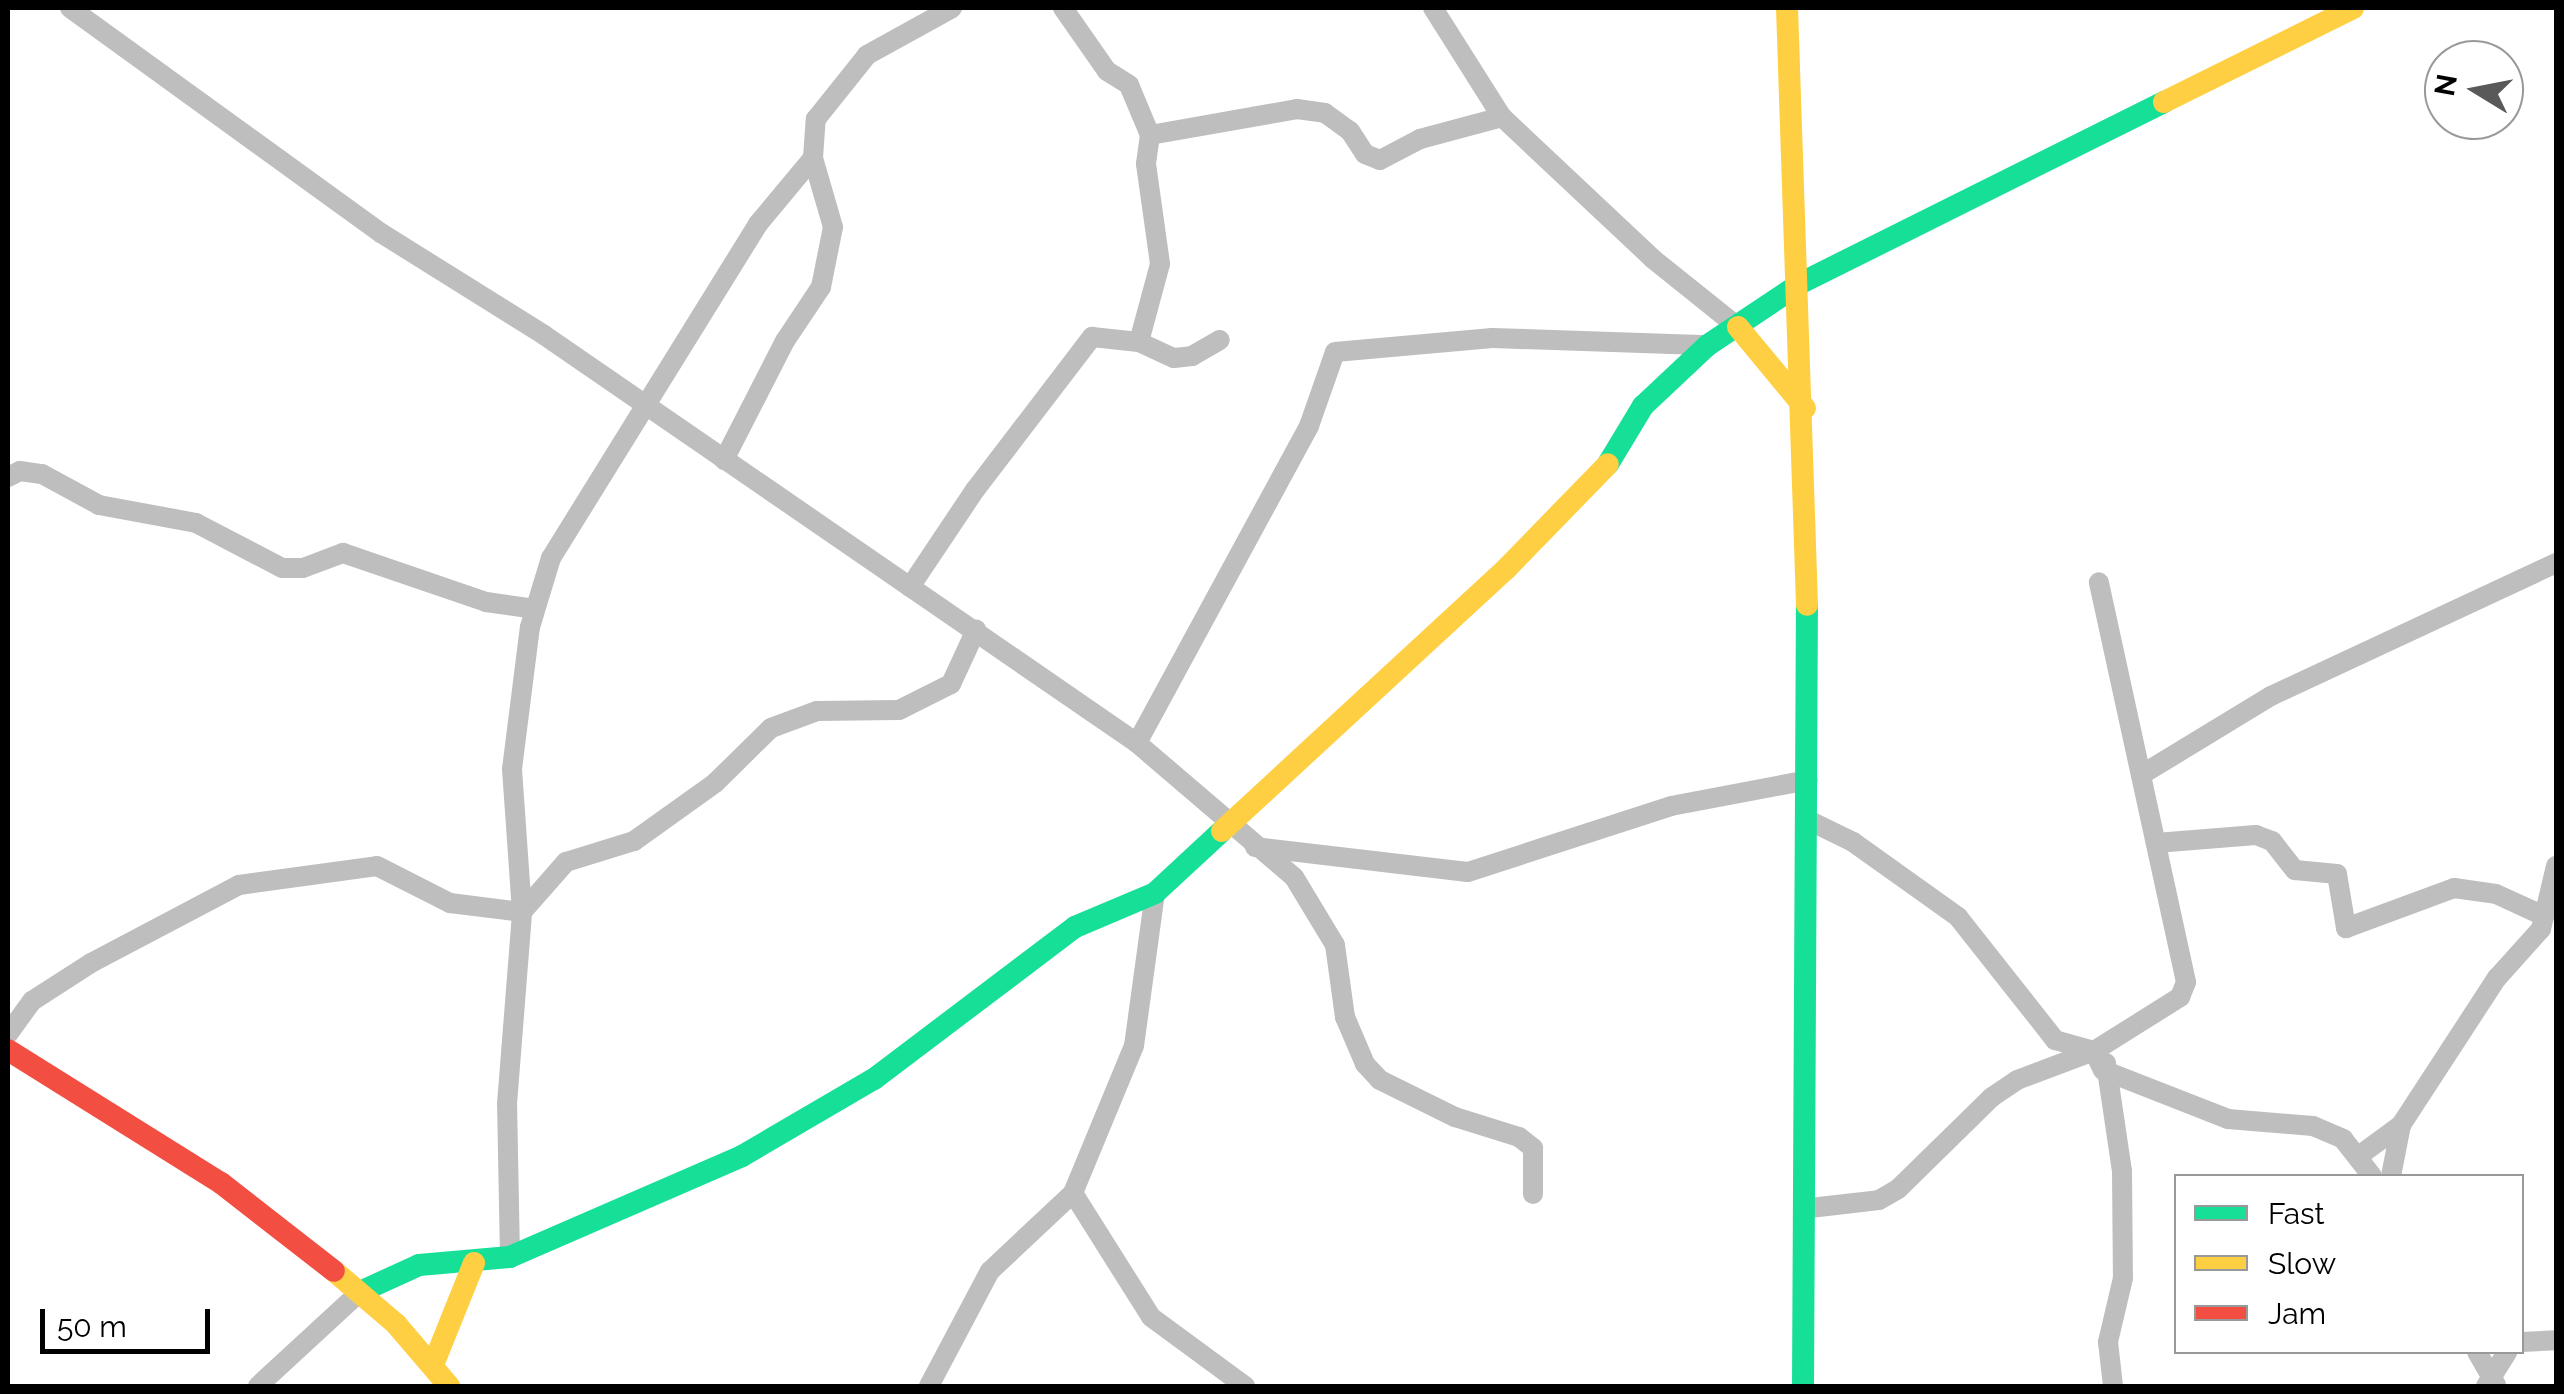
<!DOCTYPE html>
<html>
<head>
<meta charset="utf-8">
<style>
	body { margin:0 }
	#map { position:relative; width:2564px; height:1394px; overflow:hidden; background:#fff; font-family:Raleway,sans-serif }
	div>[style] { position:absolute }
	.street>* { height:20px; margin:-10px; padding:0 10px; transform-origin:10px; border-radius:10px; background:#bebebe }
	.fast>* { height:22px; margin:-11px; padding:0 11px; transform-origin:11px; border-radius:11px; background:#16e098 }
	.slow>* { height:22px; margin:-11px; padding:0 11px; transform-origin:11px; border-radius:11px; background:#ffcf43 }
	.jam>* { height:22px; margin:-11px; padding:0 11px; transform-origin:11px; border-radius:11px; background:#f24e42 }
	span { translate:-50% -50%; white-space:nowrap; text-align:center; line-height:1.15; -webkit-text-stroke:9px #fff; paint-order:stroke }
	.frame { position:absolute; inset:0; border:10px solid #000; pointer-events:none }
	.legend { position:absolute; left:2174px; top:1174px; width:350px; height:180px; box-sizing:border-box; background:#fff; border:2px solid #999; margin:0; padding:12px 18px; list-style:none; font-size:30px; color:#000 }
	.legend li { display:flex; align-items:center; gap:20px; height:50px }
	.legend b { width:50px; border:2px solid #999 }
	.north { position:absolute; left:2424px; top:40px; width:100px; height:100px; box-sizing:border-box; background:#fff; border:2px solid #999; border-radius:50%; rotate:280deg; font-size:28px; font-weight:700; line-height:40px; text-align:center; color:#000 }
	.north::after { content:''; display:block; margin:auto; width:35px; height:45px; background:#595959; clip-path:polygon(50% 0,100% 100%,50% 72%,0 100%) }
	.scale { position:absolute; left:40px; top:1309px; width:170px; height:45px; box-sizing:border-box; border:5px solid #000; border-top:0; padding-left:12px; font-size:30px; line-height:35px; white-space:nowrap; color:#000; -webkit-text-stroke:8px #fff; paint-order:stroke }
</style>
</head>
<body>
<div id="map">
	<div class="street">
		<div style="left:70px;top:8px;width:384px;rotate:35.9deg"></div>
		<div style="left:381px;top:233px;width:192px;rotate:32deg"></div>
		<div style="left:544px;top:335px;width:720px;rotate:34.53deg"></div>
		<div style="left:1137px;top:743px;width:206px;rotate:40.5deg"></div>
		<div style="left:1294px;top:877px;width:79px;rotate:58.9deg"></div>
		<div style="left:1335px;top:945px;width:73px;rotate:82.1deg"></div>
		<div style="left:1345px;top:1017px;width:51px;rotate:66.9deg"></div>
		<div style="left:1365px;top:1064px;width:22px;rotate:47deg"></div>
		<div style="left:1380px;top:1080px;width:84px;rotate:26.3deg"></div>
		<div style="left:1455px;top:1117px;width:67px;rotate:17.4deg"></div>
		<div style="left:1519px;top:1137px;width:18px;rotate:38deg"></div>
		<div style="left:1533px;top:1148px;width:46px;rotate:90deg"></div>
		<div style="left:1063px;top:8px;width:77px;rotate:55.1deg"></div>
		<div style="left:1107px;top:71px;width:26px;rotate:32deg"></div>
		<div style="left:1129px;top:85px;width:54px;rotate:67.2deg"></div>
		<div style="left:1150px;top:135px;width:29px;rotate:98deg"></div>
		<div style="left:1146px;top:164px;width:101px;rotate:82deg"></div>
		<div style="left:1160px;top:264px;width:81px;rotate:105.1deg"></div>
		<div style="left:1433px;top:8px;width:129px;rotate:57.7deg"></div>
		<div style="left:1502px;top:117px;width:207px;rotate:43.2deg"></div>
		<div style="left:1653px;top:259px;width:109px;rotate:38.7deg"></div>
		<div style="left:1150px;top:135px;width:149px;rotate:-10deg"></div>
		<div style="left:1297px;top:109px;width:28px;rotate:8deg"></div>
		<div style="left:1325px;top:113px;width:31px;rotate:36deg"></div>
		<div style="left:1350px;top:131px;width:27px;rotate:57deg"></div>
		<div style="left:1365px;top:154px;width:16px;rotate:22deg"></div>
		<div style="left:1380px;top:160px;width:45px;rotate:-27.7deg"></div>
		<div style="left:1420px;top:139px;width:85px;rotate:-15deg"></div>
		<div style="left:724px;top:460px;width:134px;rotate:-62.9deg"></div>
		<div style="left:785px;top:341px;width:65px;rotate:-56.3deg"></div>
		<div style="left:821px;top:287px;width:61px;rotate:-78.7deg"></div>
		<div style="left:833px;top:227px;width:72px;rotate:-106.2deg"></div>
		<div style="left:813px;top:158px;width:39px;rotate:-86deg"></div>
		<div style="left:816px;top:119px;width:82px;rotate:-51.4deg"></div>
		<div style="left:867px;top:55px;width:97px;rotate:-28.9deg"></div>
		<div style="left:8px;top:477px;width:13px;rotate:-27deg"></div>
		<div style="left:20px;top:471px;width:22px;rotate:8deg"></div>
		<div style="left:42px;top:474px;width:65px;rotate:28.5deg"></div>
		<div style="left:99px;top:505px;width:99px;rotate:10.5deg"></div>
		<div style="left:196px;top:523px;width:97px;rotate:27.6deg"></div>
		<div style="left:282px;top:568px;width:21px"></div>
		<div style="left:303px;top:568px;width:43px;rotate:-20.6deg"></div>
		<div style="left:343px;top:553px;width:151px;rotate:18.9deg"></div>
		<div style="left:486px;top:602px;width:49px;rotate:8.1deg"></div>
		<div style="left:910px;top:587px;width:117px;rotate:-56.2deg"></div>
		<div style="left:975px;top:490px;width:193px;rotate:-52.6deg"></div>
		<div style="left:1092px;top:337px;width:47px;rotate:6.1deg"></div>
		<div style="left:1139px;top:342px;width:38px;rotate:25deg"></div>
		<div style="left:1174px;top:358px;width:18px;rotate:-6deg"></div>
		<div style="left:1192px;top:356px;width:32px;rotate:-30deg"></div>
		<div style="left:1137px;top:743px;width:361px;rotate:-61.5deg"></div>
		<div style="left:1309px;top:426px;width:78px;rotate:-70.6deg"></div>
		<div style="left:1335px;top:352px;width:158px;rotate:-5.1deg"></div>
		<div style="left:1492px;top:338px;width:216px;rotate:1.9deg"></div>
		<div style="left:2141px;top:775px;width:152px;rotate:-31.3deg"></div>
		<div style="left:2271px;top:696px;width:315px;rotate:-25deg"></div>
		<div style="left:1810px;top:821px;width:48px;rotate:26deg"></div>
		<div style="left:1853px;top:842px;width:129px;rotate:35.5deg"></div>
		<div style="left:1958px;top:917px;width:157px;rotate:51.7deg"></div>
		<div style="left:2055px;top:1040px;width:41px;rotate:15.8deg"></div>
		<div style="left:2094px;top:1051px;width:102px;rotate:-32.1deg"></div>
		<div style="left:2180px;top:997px;width:16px;rotate:-68deg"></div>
		<div style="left:2186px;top:982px;width:409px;rotate:-102.3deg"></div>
		<div style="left:2156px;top:843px;width:100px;rotate:-4.6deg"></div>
		<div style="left:2256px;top:835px;width:17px;rotate:21deg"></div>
		<div style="left:2272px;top:841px;width:37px;rotate:52deg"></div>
		<div style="left:2295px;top:870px;width:42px;rotate:5.4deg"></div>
		<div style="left:2337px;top:874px;width:55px;rotate:80.5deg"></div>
		<div style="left:2346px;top:928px;width:115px;rotate:-20.3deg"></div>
		<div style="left:2454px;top:888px;width:42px;rotate:8.1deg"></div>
		<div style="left:2496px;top:894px;width:53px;rotate:24.6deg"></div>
		<div style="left:1255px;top:847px;width:214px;rotate:6.7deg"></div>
		<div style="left:1468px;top:872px;width:213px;rotate:-18deg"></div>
		<div style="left:1671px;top:806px;width:139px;rotate:-10.7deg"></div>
		<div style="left:522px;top:912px;width:67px;rotate:-48.7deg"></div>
		<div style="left:566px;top:862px;width:71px;rotate:-17.2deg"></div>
		<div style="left:634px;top:841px;width:100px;rotate:-35.6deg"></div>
		<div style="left:715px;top:783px;width:78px;rotate:-44.5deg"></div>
		<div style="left:771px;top:728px;width:49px;rotate:-20.3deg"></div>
		<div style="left:817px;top:711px;width:82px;rotate:-0.7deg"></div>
		<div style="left:899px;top:710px;width:58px;rotate:-26.6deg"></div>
		<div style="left:951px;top:684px;width:60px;rotate:-65.2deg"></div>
		<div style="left:8px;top:1034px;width:41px;rotate:-54deg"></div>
		<div style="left:32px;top:1001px;width:70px;rotate:-32.8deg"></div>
		<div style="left:91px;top:963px;width:167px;rotate:-27.8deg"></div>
		<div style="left:239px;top:885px;width:139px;rotate:-7.8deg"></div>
		<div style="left:377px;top:866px;width:82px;rotate:26.9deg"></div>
		<div style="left:450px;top:903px;width:73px;rotate:7.1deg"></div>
		<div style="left:2106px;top:1063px;width:109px;rotate:81.6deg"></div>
		<div style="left:2122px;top:1171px;width:107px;rotate:89.5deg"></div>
		<div style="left:2123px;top:1278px;width:66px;rotate:103.2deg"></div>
		<div style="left:2108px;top:1342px;width:44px;rotate:83.5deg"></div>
		<div style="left:2360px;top:1155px;width:51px;rotate:-36.2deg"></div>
		<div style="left:2401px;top:1125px;width:176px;rotate:-56.9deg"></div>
		<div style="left:2497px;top:978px;width:66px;rotate:-48.1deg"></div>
		<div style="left:2541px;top:929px;width:65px;rotate:-76.6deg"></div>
		<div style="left:2391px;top:1176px;width:52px;rotate:-78.9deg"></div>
		<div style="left:1073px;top:1193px;width:146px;rotate:57.8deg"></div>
		<div style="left:1151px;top:1317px;width:117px;rotate:36.3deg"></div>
		<div style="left:1810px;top:1208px;width:69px;rotate:-6.6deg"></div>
		<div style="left:1879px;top:1200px;width:22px;rotate:-30deg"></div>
		<div style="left:1898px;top:1189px;width:132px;rotate:-44.4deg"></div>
		<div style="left:1992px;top:1097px;width:30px;rotate:-34deg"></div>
		<div style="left:2017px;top:1080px;width:82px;rotate:-20.6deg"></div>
		<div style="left:2094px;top:1051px;width:21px;rotate:65deg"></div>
		<div style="left:2103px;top:1070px;width:134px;rotate:21.4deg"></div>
		<div style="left:2228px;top:1119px;width:85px;rotate:4.7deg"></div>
		<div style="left:2313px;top:1126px;width:33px;rotate:23deg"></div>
		<div style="left:2343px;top:1139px;width:47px;rotate:51.9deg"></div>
		<div style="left:510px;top:1257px;width:153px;rotate:-91.1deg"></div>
		<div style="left:507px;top:1104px;width:193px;rotate:-85.5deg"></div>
		<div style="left:522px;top:912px;width:143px;rotate:-94deg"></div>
		<div style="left:512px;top:769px;width:143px;rotate:-82.8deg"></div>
		<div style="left:530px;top:627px;width:72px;rotate:-73.1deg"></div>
		<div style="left:551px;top:558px;width:393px;rotate:-58.2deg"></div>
		<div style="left:758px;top:224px;width:86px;rotate:-50.2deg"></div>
		<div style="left:2522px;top:1342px;width:34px;rotate:-3deg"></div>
		<div style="left:2477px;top:1352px;width:38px;rotate:60deg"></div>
		<div style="left:258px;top:1386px;width:139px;rotate:-42.7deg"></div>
		<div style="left:929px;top:1386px;width:130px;rotate:-62.1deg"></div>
		<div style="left:990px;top:1271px;width:114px;rotate:-43.2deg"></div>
		<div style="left:1073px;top:1193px;width:159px;rotate:-67.5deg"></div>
		<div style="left:1134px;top:1046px;width:154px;rotate:-82.2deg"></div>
		<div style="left:2486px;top:1386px;width:40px;rotate:-58deg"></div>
	</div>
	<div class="fast">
		<div style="left:1608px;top:464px;width:68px;rotate:-58.9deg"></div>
		<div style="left:1643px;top:406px;width:89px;rotate:-43.2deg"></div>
		<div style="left:1708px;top:345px;width:112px;rotate:-33.7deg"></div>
		<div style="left:1801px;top:283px;width:406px;rotate:-26.5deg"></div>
		<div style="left:360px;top:1292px;width:65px;rotate:-24.6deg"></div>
		<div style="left:419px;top:1265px;width:91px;rotate:-5deg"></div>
		<div style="left:510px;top:1257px;width:253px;rotate:-23.5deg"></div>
		<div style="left:742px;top:1156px;width:153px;rotate:-30.3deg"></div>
		<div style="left:874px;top:1079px;width:252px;rotate:-37.1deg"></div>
		<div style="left:1075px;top:927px;width:87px;rotate:-23deg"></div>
		<div style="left:1155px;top:893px;width:91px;rotate:-42.8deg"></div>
		<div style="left:1803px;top:1386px;width:781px;rotate:-89.71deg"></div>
	</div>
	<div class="slow">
		<div style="left:1787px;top:8px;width:597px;rotate:88.08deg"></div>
		<div style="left:2164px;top:102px;width:211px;rotate:-26.4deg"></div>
		<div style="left:1738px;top:327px;width:105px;rotate:50.4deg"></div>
		<div style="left:1222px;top:831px;width:386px;rotate:-42.7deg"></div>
		<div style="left:1506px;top:569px;width:146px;rotate:-45.8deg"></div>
		<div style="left:334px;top:1271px;width:82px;rotate:40.5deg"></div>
		<div style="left:396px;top:1324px;width:82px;rotate:49.5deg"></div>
		<div style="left:433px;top:1365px;width:110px;rotate:-68.1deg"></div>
	</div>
	<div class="jam">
		<div style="left:8px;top:1050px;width:251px;rotate:32deg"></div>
		<div style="left:221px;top:1183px;width:143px;rotate:37.9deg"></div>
	</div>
	<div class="frame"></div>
	<ul class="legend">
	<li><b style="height:12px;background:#16e098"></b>Fast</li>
	<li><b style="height:12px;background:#ffcf43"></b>Slow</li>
	<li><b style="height:12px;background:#f24e42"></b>Jam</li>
	</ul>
	<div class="north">N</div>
	<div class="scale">50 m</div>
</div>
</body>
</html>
